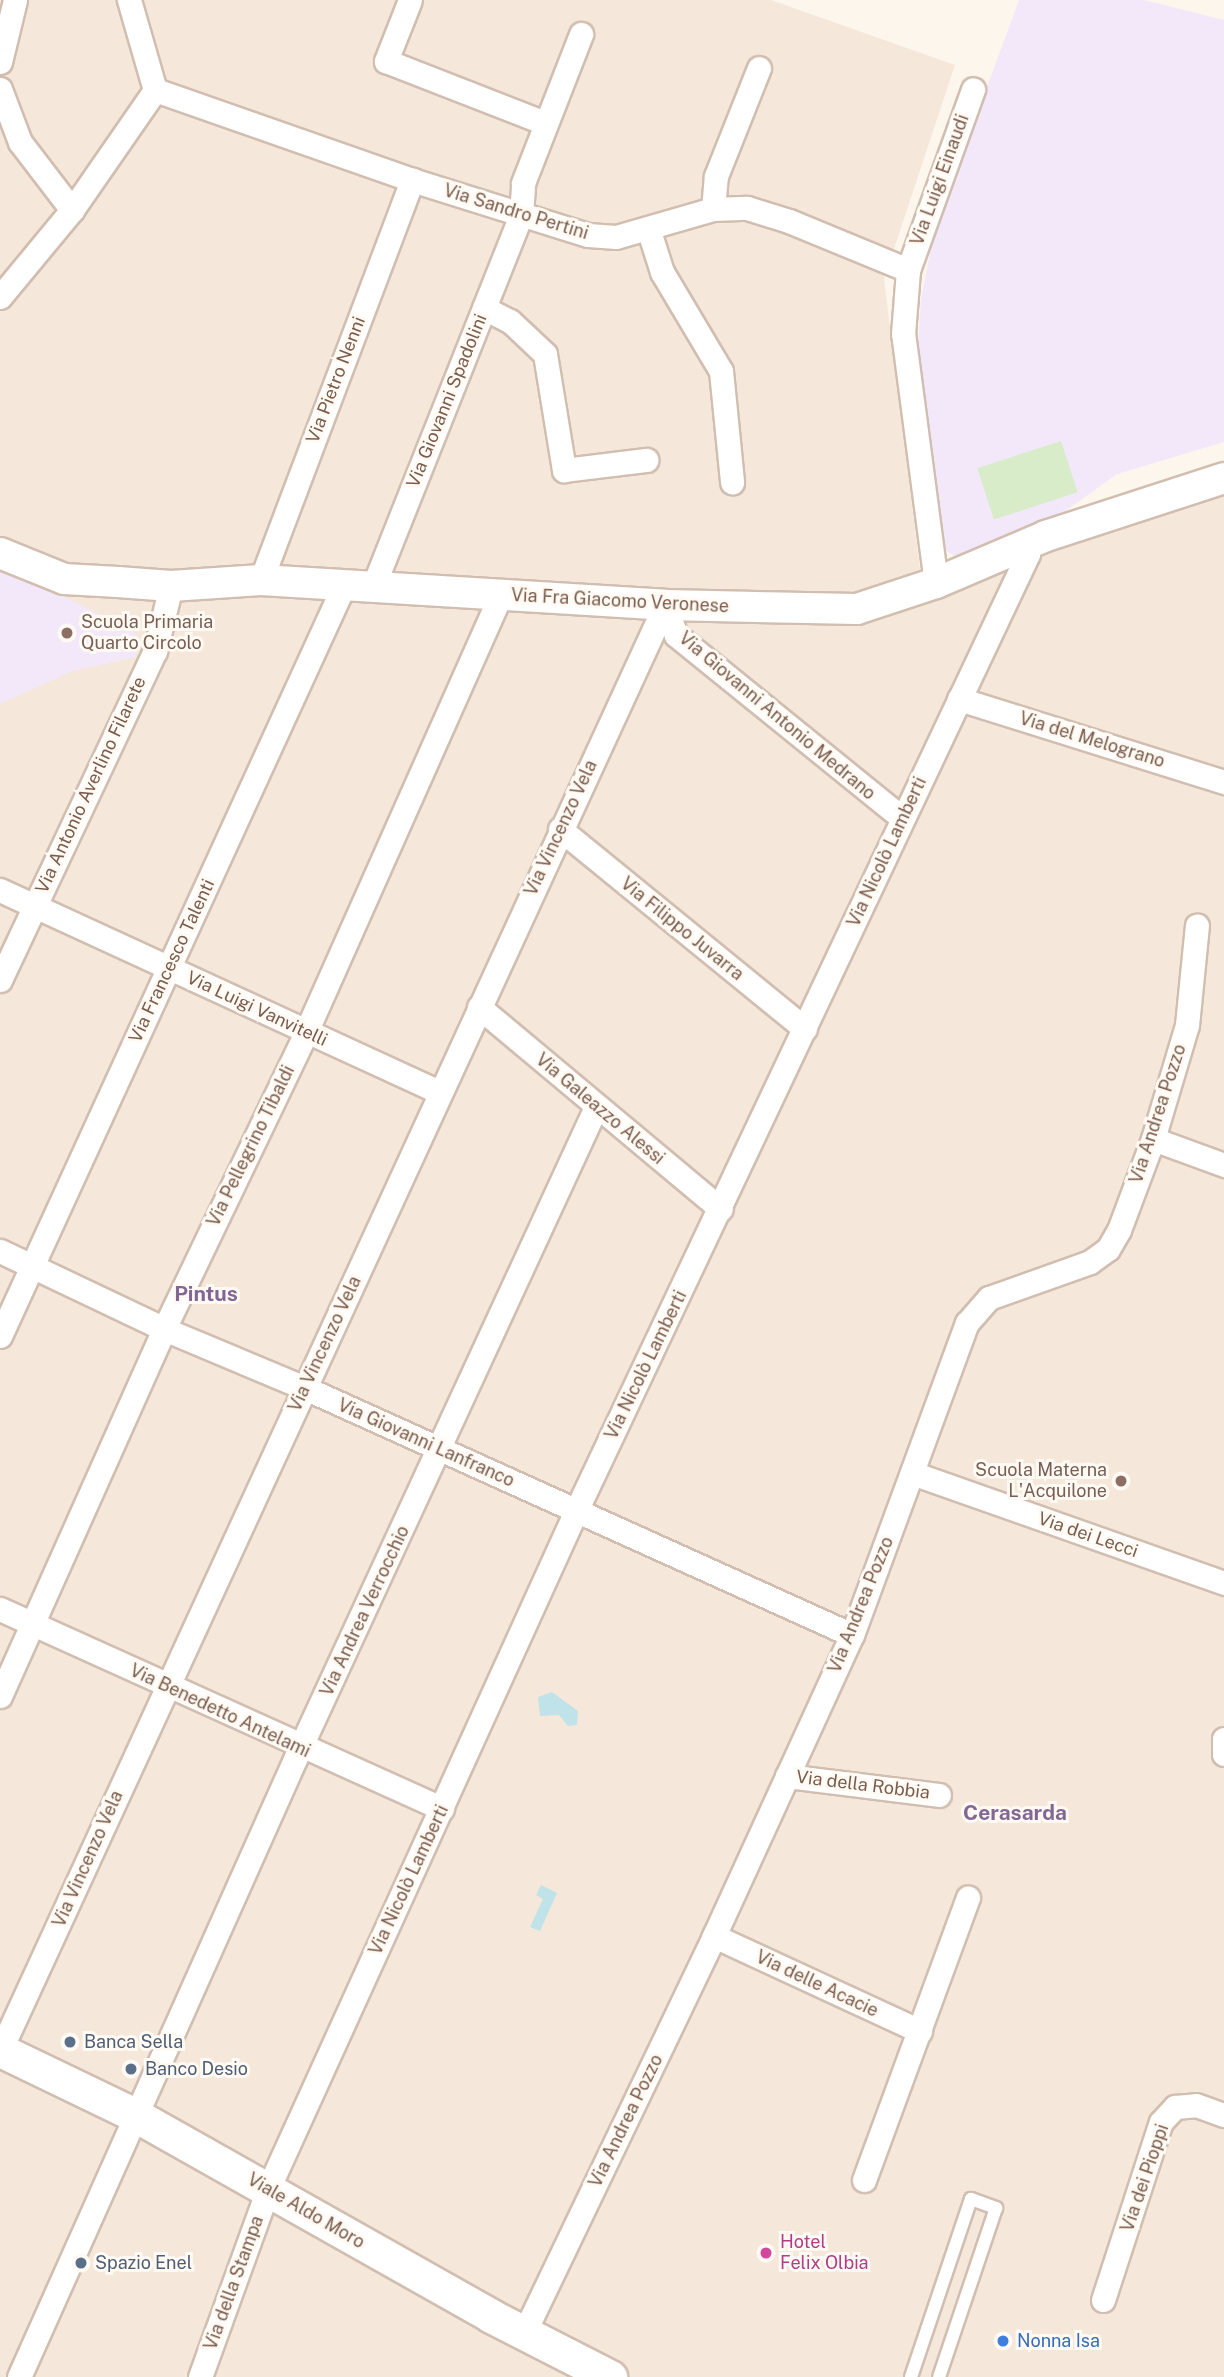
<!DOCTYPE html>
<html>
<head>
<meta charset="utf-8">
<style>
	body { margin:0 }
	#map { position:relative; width:1224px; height:2377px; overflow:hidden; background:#fdf6ec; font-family:"Public Sans",sans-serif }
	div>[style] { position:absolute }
	.residential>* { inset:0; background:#f5e8da }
	.education>* { inset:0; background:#f3e8fa }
	.green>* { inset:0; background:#d8ecc9; transform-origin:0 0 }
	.water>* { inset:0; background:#bfe3e8 }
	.roads { filter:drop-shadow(2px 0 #d1beb0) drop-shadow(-2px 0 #d1beb0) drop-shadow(0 2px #d1beb0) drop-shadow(0 -2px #d1beb0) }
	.service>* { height:12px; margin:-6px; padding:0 6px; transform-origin:6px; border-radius:6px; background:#fff }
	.minor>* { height:23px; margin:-11.5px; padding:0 11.5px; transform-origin:11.5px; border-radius:11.5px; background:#fff }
	.tertiary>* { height:30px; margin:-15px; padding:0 15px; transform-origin:15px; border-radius:15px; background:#fff }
	.secondary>* { height:33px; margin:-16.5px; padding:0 16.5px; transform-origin:16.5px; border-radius:16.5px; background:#fff }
	.dots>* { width:19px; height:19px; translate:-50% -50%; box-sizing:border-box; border:4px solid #fffaf3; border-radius:50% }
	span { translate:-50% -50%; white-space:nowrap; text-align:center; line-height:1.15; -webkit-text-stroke:6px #fffaf3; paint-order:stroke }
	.street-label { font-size:18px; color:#7a5c4d }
	.education-label { font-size:18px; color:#785e54 }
	.left { translate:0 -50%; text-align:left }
	.right { translate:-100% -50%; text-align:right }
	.service-label { font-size:18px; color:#4e5e75 }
	.hotel-label { font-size:18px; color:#b23c85 }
	.shop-label { font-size:18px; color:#366cbe }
	.quarter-label { font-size:21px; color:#846695; font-weight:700 }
</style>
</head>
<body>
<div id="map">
	<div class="residential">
		<div style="clip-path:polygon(0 0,771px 0,955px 65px,884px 279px,923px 594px,1224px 488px,1224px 2377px,0 2377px)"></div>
	</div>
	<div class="education">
		<div style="clip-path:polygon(1019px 0,1144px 0,1224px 20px,1224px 442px,1117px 474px,1042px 528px,958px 558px,946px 551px,918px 346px,921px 299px,935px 228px)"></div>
		<div style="clip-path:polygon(0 567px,125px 626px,141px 639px,135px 657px,72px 671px,0 704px)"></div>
	</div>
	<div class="green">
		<div style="left:1061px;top:441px;width:54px;height:88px;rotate:72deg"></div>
	</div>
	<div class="water">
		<div style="clip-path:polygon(552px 1692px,578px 1711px,577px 1725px,568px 1726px,559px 1715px,540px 1716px,538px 1697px)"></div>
		<div style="clip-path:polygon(541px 1885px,557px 1893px,540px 1931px,530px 1927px,543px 1899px,536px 1895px)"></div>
	</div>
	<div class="roads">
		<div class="service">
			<div style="left:911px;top:2377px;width:188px;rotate:-71.4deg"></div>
			<div style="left:971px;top:2199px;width:27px;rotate:20deg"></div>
			<div style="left:996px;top:2208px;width:178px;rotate:108.6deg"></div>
		</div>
		<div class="minor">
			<div style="left:129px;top:0;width:94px;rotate:73.9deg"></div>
			<div style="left:155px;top:90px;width:272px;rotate:19.3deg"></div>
			<div style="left:412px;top:180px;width:184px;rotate:17.4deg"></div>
			<div style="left:588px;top:235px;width:28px;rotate:4deg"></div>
			<div style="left:616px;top:237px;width:101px;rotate:-16.1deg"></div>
			<div style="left:713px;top:209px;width:34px;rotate:-2deg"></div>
			<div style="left:747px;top:208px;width:44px;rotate:17.2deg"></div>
			<div style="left:789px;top:221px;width:129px;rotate:22.4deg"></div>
			<div style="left:410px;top:0;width:66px;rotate:111.5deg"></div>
			<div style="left:386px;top:61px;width:171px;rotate:21.3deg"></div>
			<div style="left:0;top:62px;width:64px;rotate:-76.4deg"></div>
			<div style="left:0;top:89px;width:57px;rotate:69.3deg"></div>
			<div style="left:20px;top:142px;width:86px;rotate:52.6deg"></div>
			<div style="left:713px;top:209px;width:33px;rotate:-85deg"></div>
			<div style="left:716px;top:176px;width:116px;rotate:-68.3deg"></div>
			<div style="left:649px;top:231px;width:43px;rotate:72.4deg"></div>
			<div style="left:662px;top:272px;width:115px;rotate:59.2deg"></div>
			<div style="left:721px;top:371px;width:112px;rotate:84.3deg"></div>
			<div style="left:0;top:297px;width:113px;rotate:-50.4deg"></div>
			<div style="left:72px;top:210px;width:146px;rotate:-55.3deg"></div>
			<div style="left:484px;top:308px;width:29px;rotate:27deg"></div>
			<div style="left:510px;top:321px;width:48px;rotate:43.3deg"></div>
			<div style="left:545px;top:354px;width:118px;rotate:80.7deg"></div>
			<div style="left:564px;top:470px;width:83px;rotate:-7deg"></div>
			<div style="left:261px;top:580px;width:428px;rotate:-69.3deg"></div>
			<div style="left:936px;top:583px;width:251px;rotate:-97.5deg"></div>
			<div style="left:903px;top:334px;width:64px;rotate:-85.5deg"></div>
			<div style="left:908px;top:270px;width:192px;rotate:-70.2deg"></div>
			<div style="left:373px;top:587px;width:400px;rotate:-68.3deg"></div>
			<div style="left:521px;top:215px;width:32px;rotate:-86deg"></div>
			<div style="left:523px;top:183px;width:160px;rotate:-68.7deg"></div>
			<div style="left:665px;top:605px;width:32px;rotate:70deg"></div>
			<div style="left:676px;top:635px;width:291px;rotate:39deg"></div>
			<div style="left:959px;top:699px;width:278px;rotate:17.4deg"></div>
			<div style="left:560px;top:829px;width:316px;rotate:39.2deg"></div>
			<div style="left:0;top:890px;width:483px;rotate:24.7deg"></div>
			<div style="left:0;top:980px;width:364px;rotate:-64.8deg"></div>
			<div style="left:155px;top:651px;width:67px;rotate:-76.2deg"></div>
			<div style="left:479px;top:1007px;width:315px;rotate:39.9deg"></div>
			<div style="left:1153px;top:1139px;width:76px;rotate:20.1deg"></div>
			<div style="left:0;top:1251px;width:182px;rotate:25.4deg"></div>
			<div style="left:164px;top:1329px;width:153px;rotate:22.7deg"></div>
			<div style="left:305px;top:1388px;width:600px;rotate:24.3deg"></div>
			<div style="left:0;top:1336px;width:824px;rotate:-65.39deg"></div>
			<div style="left:912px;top:1473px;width:331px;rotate:19.4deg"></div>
			<div style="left:0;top:1609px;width:485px;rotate:24.3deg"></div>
			<div style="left:0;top:1696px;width:402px;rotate:-65.9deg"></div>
			<div style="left:164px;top:1329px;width:329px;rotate:-64.4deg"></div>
			<div style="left:306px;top:1032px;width:477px;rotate:-66deg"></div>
			<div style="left:1224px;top:1739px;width:15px;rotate:90deg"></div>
			<div style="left:787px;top:1776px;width:153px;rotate:7.1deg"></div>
			<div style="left:714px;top:1936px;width:227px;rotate:24.8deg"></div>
			<div style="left:0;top:2051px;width:1592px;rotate:-65.3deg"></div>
			<div style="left:864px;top:2180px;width:301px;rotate:-69.8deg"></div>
			<div style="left:1103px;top:2300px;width:187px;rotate:-72deg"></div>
			<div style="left:1161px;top:2122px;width:21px;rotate:-47deg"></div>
			<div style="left:1175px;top:2107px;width:21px;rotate:-5deg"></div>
			<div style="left:1196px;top:2105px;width:30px;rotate:20deg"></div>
			<div style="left:524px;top:2333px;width:440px;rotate:-64.4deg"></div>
			<div style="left:714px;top:1936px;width:331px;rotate:-65.4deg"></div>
			<div style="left:852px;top:1635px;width:333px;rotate:-69.8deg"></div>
			<div style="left:967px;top:1323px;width:33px;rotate:-49deg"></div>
			<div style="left:989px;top:1298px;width:107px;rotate:-19.6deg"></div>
			<div style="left:1090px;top:1262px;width:22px;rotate:-36deg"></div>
			<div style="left:1108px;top:1249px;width:22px;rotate:-60deg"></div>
			<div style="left:1119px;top:1230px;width:97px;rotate:-69.5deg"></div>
			<div style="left:1153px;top:1139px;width:119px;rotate:-73.4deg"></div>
			<div style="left:1187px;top:1025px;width:100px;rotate:-84.3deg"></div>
			<div style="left:19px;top:2377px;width:677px;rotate:-65.93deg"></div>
			<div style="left:295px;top:1759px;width:718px;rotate:-65.22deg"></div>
			<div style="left:200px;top:2377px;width:200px;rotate:-70.1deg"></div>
			<div style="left:268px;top:2189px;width:745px;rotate:-65.57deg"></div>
			<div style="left:576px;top:1511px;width:1058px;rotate:-64.72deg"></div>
			<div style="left:1028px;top:554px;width:9px;rotate:-108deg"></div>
		</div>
		<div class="tertiary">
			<div style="left:0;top:553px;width:69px;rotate:22.1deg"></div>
			<div style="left:64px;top:579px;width:54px;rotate:3.2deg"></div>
			<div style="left:118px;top:582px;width:53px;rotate:4.3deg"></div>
			<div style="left:171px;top:586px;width:90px;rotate:-3.8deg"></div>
			<div style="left:261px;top:580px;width:405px;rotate:3.5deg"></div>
			<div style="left:665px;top:605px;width:192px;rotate:1.2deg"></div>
			<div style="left:857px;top:609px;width:83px;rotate:-18.2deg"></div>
			<div style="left:936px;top:583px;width:120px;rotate:-23.1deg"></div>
			<div style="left:1046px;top:536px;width:187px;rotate:-18deg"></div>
		</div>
		<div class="secondary">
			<div style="left:0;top:2050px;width:150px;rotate:25.7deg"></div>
			<div style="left:135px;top:2115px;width:409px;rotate:29.4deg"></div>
			<div style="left:491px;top:2316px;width:134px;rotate:27.1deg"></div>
		</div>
	</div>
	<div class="dots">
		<div style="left:67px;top:633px;background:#8d6e63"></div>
		<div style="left:1121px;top:1481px;background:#8d6e63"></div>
		<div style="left:70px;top:2042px;background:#5c6f8a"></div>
		<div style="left:131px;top:2069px;background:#5c6f8a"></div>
		<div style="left:766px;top:2253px;background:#d1479c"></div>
		<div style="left:81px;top:2263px;background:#5c6f8a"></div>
		<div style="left:1003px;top:2341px;background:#3f7fe0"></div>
	</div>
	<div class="street-label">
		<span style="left:940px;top:180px;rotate:-70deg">Via Luigi Einaudi</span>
		<span style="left:516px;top:212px;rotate:17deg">Via Sandro Pertini</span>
		<span style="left:336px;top:380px;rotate:-69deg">Via Pietro Nenni</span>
		<span style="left:447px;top:401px;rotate:-68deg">Via Giovanni Spadolini</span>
		<span style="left:620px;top:601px;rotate:3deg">Via Fra Giacomo Veronese</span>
		<span style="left:777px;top:716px;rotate:40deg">Via Giovanni Antonio Medrano</span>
		<span style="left:1092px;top:740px;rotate:17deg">Via del Melograno</span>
		<span style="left:91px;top:785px;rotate:-65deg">Via Antonio Averlino Filarete</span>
		<span style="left:561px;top:828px;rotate:-65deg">Via Vincenzo Vela</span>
		<span style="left:887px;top:852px;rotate:-65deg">Via Nicolò Lamberti</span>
		<span style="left:682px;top:929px;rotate:39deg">Via Filippo Juvarra</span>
		<span style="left:172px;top:961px;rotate:-65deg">Via Francesco Talenti</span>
		<span style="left:257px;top:1009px;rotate:25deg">Via Luigi Vanvitelli</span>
		<span style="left:600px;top:1109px;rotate:40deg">Via Galeazzo Alessi</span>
		<span style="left:1158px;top:1114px;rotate:-72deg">Via Andrea Pozzo</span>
		<span style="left:251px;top:1146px;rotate:-64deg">Via Pellegrino Tibaldi</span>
		<span style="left:325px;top:1344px;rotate:-65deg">Via Vincenzo Vela</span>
		<span style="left:646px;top:1365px;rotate:-64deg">Via Nicolò Lamberti</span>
		<span style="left:426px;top:1443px;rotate:24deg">Via Giovanni Lanfranco</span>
		<span style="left:1088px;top:1535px;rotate:19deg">Via dei Lecci</span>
		<span style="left:861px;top:1605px;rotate:-68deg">Via Andrea Pozzo</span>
		<span style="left:365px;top:1611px;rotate:-65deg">Via Andrea Verrocchio</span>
		<span style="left:220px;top:1711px;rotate:25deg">Via Benedetto Antelami</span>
		<span style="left:863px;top:1785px;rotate:7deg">Via della Robbia</span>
		<span style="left:88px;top:1859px;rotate:-66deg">Via Vincenzo Vela</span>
		<span style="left:409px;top:1880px;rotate:-65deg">Via Nicolò Lamberti</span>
		<span style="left:817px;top:1984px;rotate:25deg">Via delle Acacie</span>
		<span style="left:626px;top:2121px;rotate:-64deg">Via Andrea Pozzo</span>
		<span style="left:1145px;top:2178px;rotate:-71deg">Via dei Pioppi</span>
		<span style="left:306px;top:2211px;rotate:30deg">Viale Aldo Moro</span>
		<span style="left:234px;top:2283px;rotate:-70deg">Via della Stampa</span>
	</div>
	<div class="education-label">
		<span class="left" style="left:81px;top:633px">Scuola Primaria<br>Quarto Circolo</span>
		<span class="right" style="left:1107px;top:1481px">Scuola Materna<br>L'Acquilone</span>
	</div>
	<div class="service-label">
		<span class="left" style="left:84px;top:2042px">Banca Sella</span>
		<span class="left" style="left:145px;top:2069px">Banco Desio</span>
		<span class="left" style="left:95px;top:2263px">Spazio Enel</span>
	</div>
	<div class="hotel-label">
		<span class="left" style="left:780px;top:2253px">Hotel<br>Felix Olbia</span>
	</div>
	<div class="shop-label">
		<span class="left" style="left:1017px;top:2341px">Nonna Isa</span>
	</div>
	<div class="quarter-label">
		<span style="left:206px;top:1294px">Pintus</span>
		<span style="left:1015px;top:1813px">Cerasarda</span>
	</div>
</div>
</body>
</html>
